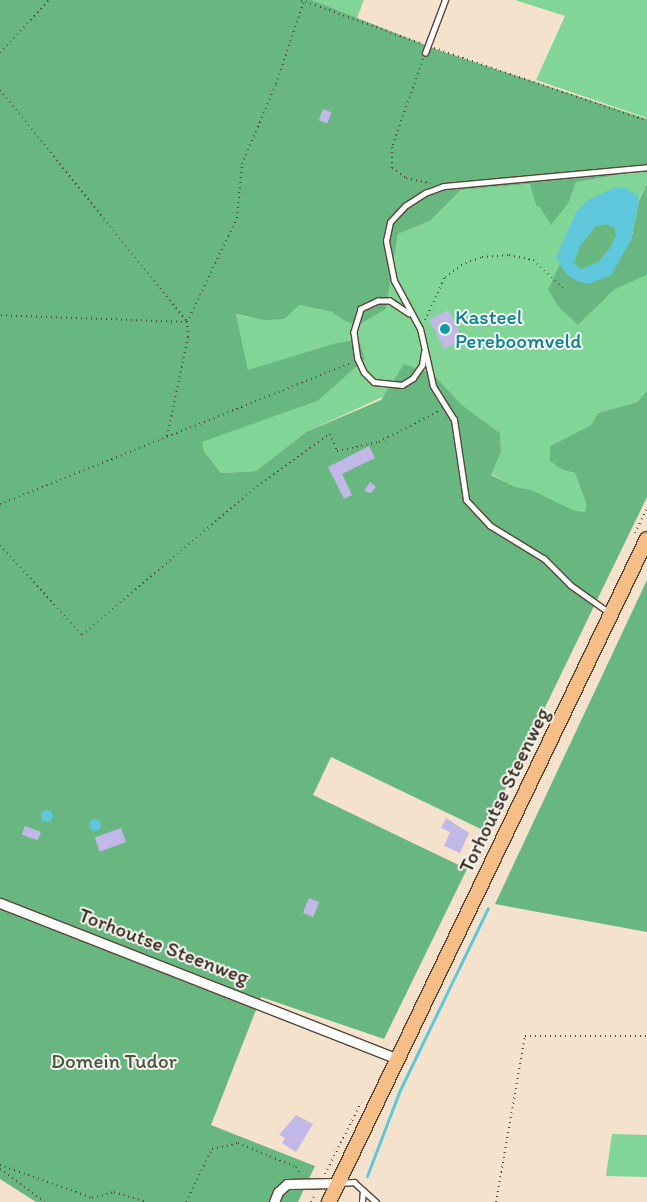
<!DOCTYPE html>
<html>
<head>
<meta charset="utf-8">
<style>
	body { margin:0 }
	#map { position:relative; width:647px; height:1202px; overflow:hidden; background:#f5e2cc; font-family:Itim,sans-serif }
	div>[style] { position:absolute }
	.green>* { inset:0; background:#80d597 }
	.forest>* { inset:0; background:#68b680 }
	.water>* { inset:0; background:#5ec7db }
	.round { border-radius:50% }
	.stream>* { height:3px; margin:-1.5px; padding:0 1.5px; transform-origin:1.5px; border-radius:1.5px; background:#5ec7db }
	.building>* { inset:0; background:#c2b8e8; transform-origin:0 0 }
	.path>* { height:2px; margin-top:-1px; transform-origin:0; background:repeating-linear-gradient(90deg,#574638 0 1px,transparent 0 5px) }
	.roads { filter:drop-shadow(1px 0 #574638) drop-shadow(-1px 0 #574638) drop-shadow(0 1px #574638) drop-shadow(0 -1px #574638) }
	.lane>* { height:4.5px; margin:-2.25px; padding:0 2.25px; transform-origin:2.25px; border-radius:2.25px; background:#fff }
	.street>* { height:9px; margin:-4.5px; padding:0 4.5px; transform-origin:4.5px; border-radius:4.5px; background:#fff }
	.primary>* { height:14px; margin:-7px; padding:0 7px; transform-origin:7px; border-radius:7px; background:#f6be87 }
	.dots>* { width:14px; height:14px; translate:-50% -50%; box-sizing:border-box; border:2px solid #f6f6f2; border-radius:50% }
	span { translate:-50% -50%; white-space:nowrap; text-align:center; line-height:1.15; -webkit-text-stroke:4px #f6f6f2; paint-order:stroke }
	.culture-label { font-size:21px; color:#0d838f }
	.left { translate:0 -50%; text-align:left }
	.street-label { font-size:21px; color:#3b2a1e }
	.park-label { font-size:21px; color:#4c553c }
</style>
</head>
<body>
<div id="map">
	<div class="green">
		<div style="clip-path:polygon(312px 0,364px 0,357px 18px)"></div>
		<div style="clip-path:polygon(515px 0,647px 0,647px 118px,536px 80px,565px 16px)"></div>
		<div style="clip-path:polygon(647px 170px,647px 184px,578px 325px,614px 290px,647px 275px,647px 391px,637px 402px,598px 413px,591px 425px,550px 446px,563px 470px,575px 473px,586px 503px,585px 512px,573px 510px,532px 490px,516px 487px,491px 474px,501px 452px,500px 433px,462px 405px,433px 374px,306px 432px,256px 471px,221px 473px,204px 451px,201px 442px,318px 401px,365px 359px,359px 339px,336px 343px,248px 371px,236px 314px,247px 317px,299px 305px,332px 312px,359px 325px,386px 309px,398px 234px,430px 221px,461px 190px,531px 184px,536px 206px,569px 202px,576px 182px)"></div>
		<div style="clip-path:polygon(612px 1134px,647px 1135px,647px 1177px,606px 1176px)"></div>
	</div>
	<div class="forest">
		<div style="clip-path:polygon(0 0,312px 0,438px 50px,647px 119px,647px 170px,576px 182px,569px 202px,551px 225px,539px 206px,536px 206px,530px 184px,461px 190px,430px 221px,398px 234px,386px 309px,359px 325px,345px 321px,332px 312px,299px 305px,284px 319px,264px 320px,236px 314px,248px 370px,336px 343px,359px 339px,365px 359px,318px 401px,202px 442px,204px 451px,221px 473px,256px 471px,306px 432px,381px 400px,404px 364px,433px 374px,462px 405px,500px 433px,501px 452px,491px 475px,516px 487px,532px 490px,573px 510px,585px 512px,586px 503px,575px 473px,563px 470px,550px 461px,550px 446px,591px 425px,598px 413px,637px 402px,647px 391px,647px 497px,485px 831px,331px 757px,313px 795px,467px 869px,384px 1039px,261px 997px,211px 1125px,315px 1166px,298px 1202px,36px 1202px,0 1179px)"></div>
		<div style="clip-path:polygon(647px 184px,647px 275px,614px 290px,578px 325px,559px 307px,548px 290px,560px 264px,577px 281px,631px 240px,639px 201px)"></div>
		<div style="clip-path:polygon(605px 224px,615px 228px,616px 236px,610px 248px,599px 262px,580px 269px,574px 263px,579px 247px,595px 227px)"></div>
		<div style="clip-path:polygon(647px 580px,647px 932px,495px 904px)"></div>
	</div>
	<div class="water">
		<div style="clip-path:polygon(evenodd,616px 187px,626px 188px,637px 195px,639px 201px,631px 240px,611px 275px,588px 284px,577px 281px,567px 275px,556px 258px,563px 241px,577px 211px,588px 200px,616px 187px,605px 224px,615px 228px,616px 236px,610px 248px,599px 262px,580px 269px,574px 263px,579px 247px,595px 227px,605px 224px)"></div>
		<div class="round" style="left:41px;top:810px;width:12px;height:12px"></div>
		<div class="round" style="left:89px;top:819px;width:12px;height:12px"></div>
	</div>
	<div class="stream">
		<div style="left:367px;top:1176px;width:90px;rotate:-69.1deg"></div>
		<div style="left:399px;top:1092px;width:204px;rotate:-64.2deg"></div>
	</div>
	<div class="building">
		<div style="left:323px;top:109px;width:9px;height:12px;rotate:21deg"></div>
		<div style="left:448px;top:310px;width:33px;height:21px;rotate:63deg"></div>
		<div style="clip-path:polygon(369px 446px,375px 458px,342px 474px,352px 495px,344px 499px,328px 467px)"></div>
		<div style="clip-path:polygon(370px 482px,376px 487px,371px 493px,364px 491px)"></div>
		<div style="clip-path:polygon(446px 818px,469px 833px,460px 853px,444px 846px,450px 832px,441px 828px)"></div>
		<div style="left:25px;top:826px;width:17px;height:9px;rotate:21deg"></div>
		<div style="left:121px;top:828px;width:15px;height:28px;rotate:70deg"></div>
		<div style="left:309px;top:898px;width:11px;height:16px;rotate:22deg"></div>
		<div style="clip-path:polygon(296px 1115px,313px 1124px,296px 1152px,282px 1143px,285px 1138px,279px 1135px)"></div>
	</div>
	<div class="path">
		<div style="left:301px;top:0;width:127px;rotate:19.9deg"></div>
		<div style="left:434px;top:48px;width:225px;rotate:18.9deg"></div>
		<div style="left:0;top:53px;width:72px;rotate:-47.2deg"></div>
		<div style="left:423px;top:59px;width:93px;rotate:109.4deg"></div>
		<div style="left:392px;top:147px;width:21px;rotate:90deg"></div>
		<div style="left:392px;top:168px;width:17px;rotate:36deg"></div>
		<div style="left:406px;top:178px;width:25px;rotate:12deg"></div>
		<div style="left:0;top:90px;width:298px;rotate:51.1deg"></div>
		<div style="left:187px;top:322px;width:187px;rotate:-177.9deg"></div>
		<div style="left:425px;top:320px;width:47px;rotate:-65.1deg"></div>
		<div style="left:445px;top:277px;width:20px;rotate:-37deg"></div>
		<div style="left:461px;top:265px;width:22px;rotate:-21deg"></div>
		<div style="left:482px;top:257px;width:27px;rotate:-4deg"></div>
		<div style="left:509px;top:255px;width:25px;rotate:12deg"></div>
		<div style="left:533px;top:260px;width:42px;rotate:43.1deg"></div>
		<div style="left:167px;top:436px;width:101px;rotate:-78deg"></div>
		<div style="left:188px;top:337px;width:15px;rotate:-94deg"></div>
		<div style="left:187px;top:322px;width:115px;rotate:-64.3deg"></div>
		<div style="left:237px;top:218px;width:54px;rotate:-84.7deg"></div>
		<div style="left:242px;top:164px;width:87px;rotate:-67deg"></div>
		<div style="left:276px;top:84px;width:88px;rotate:-71.4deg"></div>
		<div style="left:0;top:504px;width:377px;rotate:-21.9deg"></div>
		<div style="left:635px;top:533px;width:28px;rotate:-64deg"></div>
		<div style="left:0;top:545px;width:122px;rotate:47.7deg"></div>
		<div style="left:82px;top:635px;width:230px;rotate:-40.4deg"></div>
		<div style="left:257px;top:486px;width:90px;rotate:-35.5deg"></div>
		<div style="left:330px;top:434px;width:18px;rotate:68deg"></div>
		<div style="left:337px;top:451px;width:43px;rotate:-12.1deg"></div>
		<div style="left:379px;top:442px;width:68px;rotate:-27.3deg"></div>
		<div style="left:0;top:1165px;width:98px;rotate:19.7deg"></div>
		<div style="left:92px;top:1198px;width:23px;rotate:-15deg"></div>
		<div style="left:114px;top:1192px;width:34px;rotate:17deg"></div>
		<div style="left:0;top:1169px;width:55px;rotate:36.9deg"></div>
		<div style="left:325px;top:1174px;width:80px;rotate:-63.1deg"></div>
		<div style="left:186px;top:1202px;width:59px;rotate:-63.9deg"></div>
		<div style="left:212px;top:1149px;width:27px;rotate:-13deg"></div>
		<div style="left:238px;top:1143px;width:63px;rotate:22.5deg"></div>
		<div style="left:296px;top:1167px;width:8px;rotate:60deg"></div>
		<div style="left:311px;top:1202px;width:9px;rotate:-63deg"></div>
		<div style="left:496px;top:1202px;width:169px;rotate:-80.1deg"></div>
		<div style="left:525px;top:1036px;width:122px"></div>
	</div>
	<div class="roads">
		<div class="lane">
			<div style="left:425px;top:53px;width:57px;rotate:-69.3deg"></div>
			<div style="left:409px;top:314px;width:23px;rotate:-146deg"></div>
			<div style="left:390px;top:301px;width:12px;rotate:180deg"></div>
			<div style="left:378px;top:301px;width:19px;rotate:155deg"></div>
			<div style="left:361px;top:309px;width:24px;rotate:107deg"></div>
			<div style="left:354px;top:332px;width:27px;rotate:82deg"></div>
			<div style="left:358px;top:359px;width:14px;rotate:65deg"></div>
			<div style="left:364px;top:372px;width:14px;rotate:45deg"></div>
			<div style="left:374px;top:382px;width:28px;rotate:6deg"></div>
			<div style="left:402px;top:385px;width:13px;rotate:-32deg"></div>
			<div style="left:413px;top:378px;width:16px;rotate:-55deg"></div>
			<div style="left:422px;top:365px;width:13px;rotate:-81deg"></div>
			<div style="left:609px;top:613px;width:47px;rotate:-144.6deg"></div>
			<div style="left:571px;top:586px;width:38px;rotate:-135deg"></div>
			<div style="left:544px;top:559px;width:63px;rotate:-148.6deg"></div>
			<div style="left:490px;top:526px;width:35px;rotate:-133deg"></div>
			<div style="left:466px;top:500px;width:81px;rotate:-98.5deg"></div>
			<div style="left:454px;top:420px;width:40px;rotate:-122deg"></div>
			<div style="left:433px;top:386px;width:58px;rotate:-102.8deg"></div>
			<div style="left:420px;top:329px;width:55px;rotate:-118.4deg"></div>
			<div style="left:394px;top:281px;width:41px;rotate:-101.3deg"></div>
			<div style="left:386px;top:241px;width:19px;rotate:-78deg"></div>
			<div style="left:390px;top:222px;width:22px;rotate:-47deg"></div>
			<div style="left:405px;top:206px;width:24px;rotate:-33deg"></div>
			<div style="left:425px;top:193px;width:20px;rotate:-20deg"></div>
			<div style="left:444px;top:186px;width:204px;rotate:-5.3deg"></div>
			<div style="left:340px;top:1183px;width:14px;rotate:-4deg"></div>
			<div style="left:354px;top:1182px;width:30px;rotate:42deg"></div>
			<div style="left:362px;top:1202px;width:11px;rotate:-85deg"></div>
		</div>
		<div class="street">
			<div style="left:0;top:903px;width:427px;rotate:21.4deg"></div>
			<div style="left:274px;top:1202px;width:11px;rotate:-68deg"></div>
			<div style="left:278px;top:1192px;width:12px;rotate:-42deg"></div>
			<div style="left:287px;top:1184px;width:51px;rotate:-1.1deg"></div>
		</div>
		<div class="primary">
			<div style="left:329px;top:1202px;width:735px;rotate:-64.38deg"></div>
		</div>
	</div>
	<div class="dots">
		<div style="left:445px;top:329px;background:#0f9aa8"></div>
	</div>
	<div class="culture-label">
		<span class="left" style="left:455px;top:329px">Kasteel<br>Pereboomveld</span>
	</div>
	<div class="street-label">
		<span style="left:504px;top:790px;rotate:-64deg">Torhoutse Steenweg</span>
		<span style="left:164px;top:946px;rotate:21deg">Torhoutse Steenweg</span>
	</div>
	<div class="park-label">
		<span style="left:114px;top:1061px">Domein Tudor</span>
	</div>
</div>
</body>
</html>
